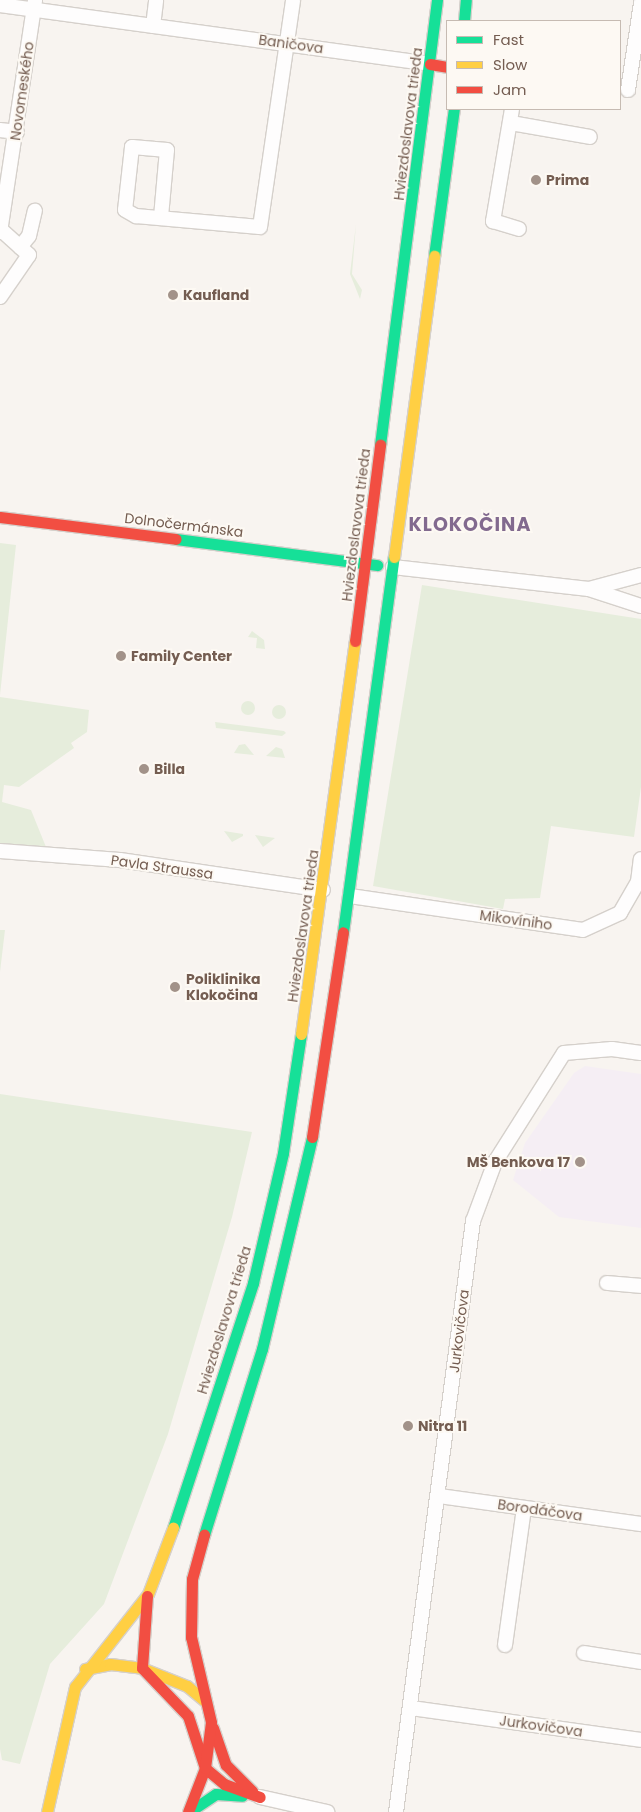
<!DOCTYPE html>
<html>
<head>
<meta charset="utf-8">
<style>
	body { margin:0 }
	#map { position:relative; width:641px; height:1812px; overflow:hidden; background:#f8f4f0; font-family:Poppins,sans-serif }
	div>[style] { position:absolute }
	.education>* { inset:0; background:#f5eef4 }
	.green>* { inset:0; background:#e6eddc }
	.round { border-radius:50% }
	.roads { filter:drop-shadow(1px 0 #d5d0cb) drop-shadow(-1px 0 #d5d0cb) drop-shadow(0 1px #d5d0cb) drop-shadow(0 -1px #d5d0cb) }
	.street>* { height:14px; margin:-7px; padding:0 7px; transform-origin:7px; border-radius:7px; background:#fefdfd }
	.fast>* { height:11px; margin:-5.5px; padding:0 5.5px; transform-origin:5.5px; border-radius:5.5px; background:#16e098 }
	.slow>* { height:11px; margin:-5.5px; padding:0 5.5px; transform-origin:5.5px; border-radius:5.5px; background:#ffcf43 }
	.jam>* { height:11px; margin:-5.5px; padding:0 5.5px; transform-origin:5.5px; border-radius:5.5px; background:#f24e42 }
	.dots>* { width:14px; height:14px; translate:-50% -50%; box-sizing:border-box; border:2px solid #fdf9f3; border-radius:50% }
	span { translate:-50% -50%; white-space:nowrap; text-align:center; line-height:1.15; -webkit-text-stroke:4px #fdf9f3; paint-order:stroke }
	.street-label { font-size:14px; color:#745d51 }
	.poi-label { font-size:14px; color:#745d51; font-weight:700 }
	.left { translate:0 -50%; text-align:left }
	.right { translate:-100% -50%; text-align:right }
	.district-label { font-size:19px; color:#826a8f; font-weight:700; letter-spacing:1px }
	.legend { position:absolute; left:446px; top:20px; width:175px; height:90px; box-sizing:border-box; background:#fdf9f3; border:1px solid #c6bbb2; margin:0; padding:6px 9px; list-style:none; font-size:15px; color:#745d51 }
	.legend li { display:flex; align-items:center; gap:10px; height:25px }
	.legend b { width:25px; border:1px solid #c6bbb2 }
</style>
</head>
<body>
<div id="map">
	<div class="education">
		<div style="clip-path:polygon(585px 1066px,641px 1074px,641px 1228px,559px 1217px,513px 1180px,525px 1143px,574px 1073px)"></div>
	</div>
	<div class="green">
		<div style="clip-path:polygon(356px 224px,352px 274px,362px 290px,360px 299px,350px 274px)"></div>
		<div style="clip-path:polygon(0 543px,16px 545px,0 695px)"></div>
		<div style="clip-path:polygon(422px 585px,641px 619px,641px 787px,634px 837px,551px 826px,540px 898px,505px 899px,503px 909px,373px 886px)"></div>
		<div style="clip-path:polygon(252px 631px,264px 640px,265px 649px,256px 648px,257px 638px,248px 637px)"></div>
		<div style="clip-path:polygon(0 697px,89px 710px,87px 732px,71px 743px,74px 748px,19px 787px,4px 785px,2px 802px,31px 810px,46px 847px,0 844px)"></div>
		<div class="round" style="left:241px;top:701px;width:14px;height:14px"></div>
		<div class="round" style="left:272px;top:705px;width:14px;height:14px"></div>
		<div style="clip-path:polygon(215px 722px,284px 731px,286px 733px,282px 736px,216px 728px)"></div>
		<div style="clip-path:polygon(245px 744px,254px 755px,234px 753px,239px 745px)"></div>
		<div style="clip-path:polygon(276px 747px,282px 749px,285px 758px,266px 756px)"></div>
		<div style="clip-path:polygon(224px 831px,243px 834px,243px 836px,232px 842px)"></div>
		<div style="clip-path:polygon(255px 835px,275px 838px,263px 847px)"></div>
		<div style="clip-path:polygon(0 930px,5px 930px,0 972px)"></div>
		<div style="clip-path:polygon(0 1094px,252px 1132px,232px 1217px,168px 1434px,104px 1604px,50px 1664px,20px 1764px,2px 1760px,0 1749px)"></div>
	</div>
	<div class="roads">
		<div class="street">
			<div style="left:0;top:5px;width:434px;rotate:7.8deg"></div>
			<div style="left:153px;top:26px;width:26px;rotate:-83deg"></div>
			<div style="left:628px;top:90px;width:88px;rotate:-81.5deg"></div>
			<div style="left:512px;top:109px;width:114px;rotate:99.6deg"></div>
			<div style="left:493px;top:221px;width:27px;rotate:17deg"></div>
			<div style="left:511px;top:123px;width:80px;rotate:10deg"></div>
			<div style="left:0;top:130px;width:17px;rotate:7deg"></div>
			<div style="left:161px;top:217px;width:67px;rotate:-84.9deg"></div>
			<div style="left:167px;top:150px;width:35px;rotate:-175deg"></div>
			<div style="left:132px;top:147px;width:63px;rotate:96.3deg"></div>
			<div style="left:125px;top:210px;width:13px;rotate:29deg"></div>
			<div style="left:136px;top:216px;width:124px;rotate:5.1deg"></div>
			<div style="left:260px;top:227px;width:229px;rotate:-81.7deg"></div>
			<div style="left:0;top:232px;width:235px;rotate:-81.4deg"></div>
			<div style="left:20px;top:247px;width:14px;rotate:-51deg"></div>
			<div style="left:29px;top:236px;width:26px;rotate:-77deg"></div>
			<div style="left:0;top:297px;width:51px;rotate:-55.4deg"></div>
			<div style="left:29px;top:255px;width:38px;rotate:-138deg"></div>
			<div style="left:393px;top:567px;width:197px;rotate:6.4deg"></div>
			<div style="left:589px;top:589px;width:55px;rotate:18.1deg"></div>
			<div style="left:589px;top:589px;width:54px;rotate:-15.1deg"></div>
			<div style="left:0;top:851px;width:120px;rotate:4.3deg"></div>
			<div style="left:120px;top:860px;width:205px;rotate:8.4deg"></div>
			<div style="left:350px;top:896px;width:235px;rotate:8.3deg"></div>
			<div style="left:583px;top:930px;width:41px;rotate:-24.7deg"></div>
			<div style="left:620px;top:913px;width:36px;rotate:-60deg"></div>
			<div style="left:638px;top:882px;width:23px;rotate:-83deg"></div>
			<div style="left:607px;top:1283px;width:34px;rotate:5deg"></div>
			<div style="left:439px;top:1496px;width:204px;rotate:7.9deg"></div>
			<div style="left:505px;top:1645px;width:138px;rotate:-82.1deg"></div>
			<div style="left:584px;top:1653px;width:58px;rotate:9deg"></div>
			<div style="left:411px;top:1708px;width:232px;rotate:7.9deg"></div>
			<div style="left:260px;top:1797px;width:69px;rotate:12.6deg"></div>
			<div style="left:396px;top:1812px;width:596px;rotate:-82.58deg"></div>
			<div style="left:473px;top:1221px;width:63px;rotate:-69.6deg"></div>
			<div style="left:495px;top:1162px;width:129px;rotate:-57.7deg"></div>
			<div style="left:564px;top:1053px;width:48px;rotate:-4.8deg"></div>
			<div style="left:612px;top:1049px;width:29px;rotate:8deg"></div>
		</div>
		<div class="fast">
			<div style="left:464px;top:21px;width:21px;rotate:-85deg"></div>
			<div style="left:434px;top:256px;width:148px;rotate:-82.3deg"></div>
			<div style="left:380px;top:445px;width:449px;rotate:-82.7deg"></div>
			<div style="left:176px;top:539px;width:203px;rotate:7.4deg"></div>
			<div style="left:343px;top:932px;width:378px;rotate:-82.3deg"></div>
			<div style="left:173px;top:1528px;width:258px;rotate:-71.9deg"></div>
			<div style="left:253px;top:1283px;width:133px;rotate:-77deg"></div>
			<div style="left:283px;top:1153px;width:120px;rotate:-81.4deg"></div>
			<div style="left:204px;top:1535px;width:195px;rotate:-72.7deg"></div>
			<div style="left:262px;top:1349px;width:218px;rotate:-76.7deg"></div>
			<div style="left:189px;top:1812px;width:32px;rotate:-34deg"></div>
			<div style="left:216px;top:1794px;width:26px;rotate:4deg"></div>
		</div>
		<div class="slow">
			<div style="left:394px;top:557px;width:304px;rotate:-82.4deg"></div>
			<div style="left:301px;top:1034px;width:397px;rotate:-82.2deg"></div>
			<div style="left:85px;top:1669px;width:25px;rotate:-11deg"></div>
			<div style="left:110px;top:1664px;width:32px;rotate:7deg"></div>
			<div style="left:142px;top:1668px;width:48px;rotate:21.8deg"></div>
			<div style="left:187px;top:1686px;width:25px;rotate:40deg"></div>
			<div style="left:47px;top:1812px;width:128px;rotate:-77.4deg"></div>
			<div style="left:75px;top:1687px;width:118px;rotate:-51.9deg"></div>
			<div style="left:148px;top:1594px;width:71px;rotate:-69.3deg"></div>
		</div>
		<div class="jam">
			<div style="left:430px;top:64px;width:17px;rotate:10deg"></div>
			<div style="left:0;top:517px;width:177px;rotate:7.1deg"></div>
			<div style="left:355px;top:641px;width:198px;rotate:-82.7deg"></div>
			<div style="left:312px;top:1137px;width:207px;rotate:-81.4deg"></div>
			<div style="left:147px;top:1596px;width:72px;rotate:94deg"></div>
			<div style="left:142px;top:1668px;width:66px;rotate:46.2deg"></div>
			<div style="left:188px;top:1716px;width:55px;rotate:71.9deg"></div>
			<div style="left:205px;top:1768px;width:25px;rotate:40deg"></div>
			<div style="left:224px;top:1784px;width:38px;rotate:20deg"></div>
			<div style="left:213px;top:1728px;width:39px;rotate:71deg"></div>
			<div style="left:226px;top:1765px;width:37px;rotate:45deg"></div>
			<div style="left:188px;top:1812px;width:47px;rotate:-68.9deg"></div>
			<div style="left:205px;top:1768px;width:46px;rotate:-82.6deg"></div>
			<div style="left:211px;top:1722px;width:87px;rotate:-103.2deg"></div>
			<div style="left:191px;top:1637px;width:58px;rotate:-89deg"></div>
			<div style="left:192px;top:1579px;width:46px;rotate:-74.7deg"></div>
		</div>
	</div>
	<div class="dots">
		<div style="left:536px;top:180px;background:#a29289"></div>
		<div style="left:173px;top:295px;background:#a29289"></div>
		<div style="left:121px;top:656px;background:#a29289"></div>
		<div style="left:144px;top:769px;background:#a29289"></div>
		<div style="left:175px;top:987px;background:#a29289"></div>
		<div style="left:580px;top:1162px;background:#a29289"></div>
		<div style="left:408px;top:1426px;background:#a29289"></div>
	</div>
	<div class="street-label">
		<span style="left:291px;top:44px;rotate:8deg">Baničova</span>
		<span style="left:22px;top:91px;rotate:-82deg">Novomeského</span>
		<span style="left:408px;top:124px;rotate:-83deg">Hviezdoslavova trieda</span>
		<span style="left:184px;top:525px;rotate:7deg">Dolnočermánska</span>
		<span style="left:356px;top:525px;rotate:-83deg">Hviezdoslavova trieda</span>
		<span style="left:162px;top:867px;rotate:8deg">Pavla Straussa</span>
		<span style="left:516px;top:920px;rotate:8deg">Mikovíniho</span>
		<span style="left:303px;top:926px;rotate:-82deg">Hviezdoslavova trieda</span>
		<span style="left:224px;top:1320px;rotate:-73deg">Hviezdoslavova trieda</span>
		<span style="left:459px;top:1331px;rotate:-83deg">Jurkovičova</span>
		<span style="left:540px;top:1510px;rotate:8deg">Borodáčova</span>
		<span style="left:541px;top:1726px;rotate:8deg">Jurkovičova</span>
	</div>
	<div class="poi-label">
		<span class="left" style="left:546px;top:180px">Prima</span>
		<span class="left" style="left:183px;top:295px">Kaufland</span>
		<span class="left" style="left:131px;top:656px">Family Center</span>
		<span class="left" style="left:154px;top:769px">Billa</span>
		<span class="left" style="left:186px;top:987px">Poliklinika<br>Klokočina</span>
		<span class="right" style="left:570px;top:1162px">MŠ Benkova 17</span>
		<span class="left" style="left:418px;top:1426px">Nitra 11</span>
	</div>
	<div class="district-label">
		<span style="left:470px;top:525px">KLOKOČINA</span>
	</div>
	<ul class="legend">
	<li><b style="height:6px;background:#16e098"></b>Fast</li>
	<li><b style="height:6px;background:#ffcf43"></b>Slow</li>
	<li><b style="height:6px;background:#f24e42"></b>Jam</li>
	</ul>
</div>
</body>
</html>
